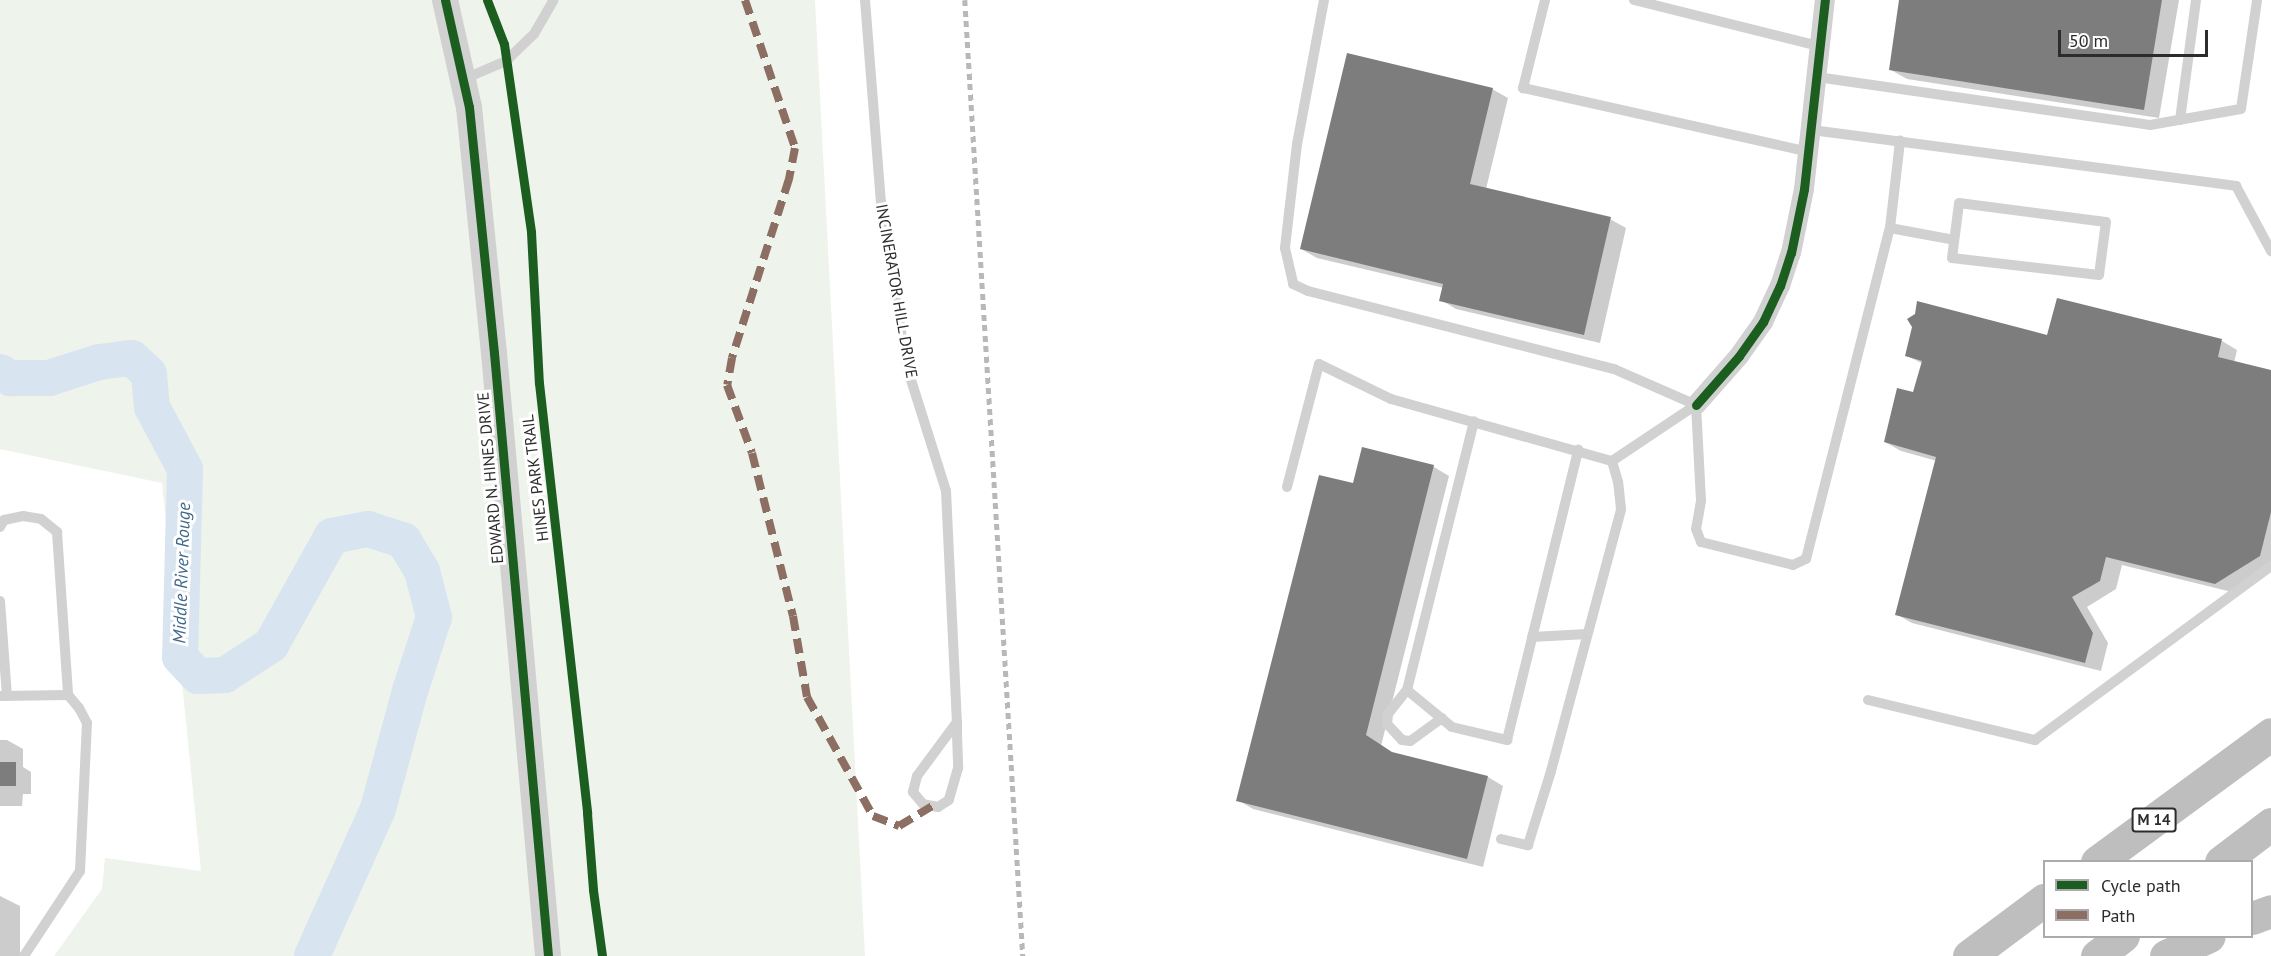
<!DOCTYPE html>
<html>
<head>
<meta charset="utf-8">
<style>
	body { margin:0 }
	#map { position:relative; width:2271px; height:956px; overflow:hidden; background:#fff; font-family:"PT Sans",sans-serif }
	div>[style] { position:absolute }
	.green>* { inset:0; background:#eef3eb }
	.shadow>* { inset:0; background:#0003 }
	.river>* { height:36px; margin:-18px; padding:0 18px; transform-origin:18px; border-radius:18px; background:#d8e5f0 }
	.building>* { inset:0; background:#7d7d7d; transform-origin:0 0 }
	.service>* { height:10px; margin:-5px; padding:0 5px; transform-origin:5px; border-radius:5px; background:#d1d1d1 }
	.minor>* { height:20px; margin:-10px; padding:0 10px; transform-origin:10px; border-radius:10px; background:#d1d1d1 }
	.tertiary>* { height:26px; margin:-13px; padding:0 13px; transform-origin:13px; border-radius:13px; background:#d1d1d1 }
	.motorway>* { height:33px; margin:-16.5px; padding:0 16.5px; transform-origin:16.5px; border-radius:16.5px; background:#bebebe }
	.rail>* { height:4.5px; margin-top:-2.25px; transform-origin:0; background:repeating-linear-gradient(90deg,#b8b8b8 0 6px,transparent 0 10.5px) }
	.quiet>* { height:8px; margin-top:-4px; transform-origin:0; background:repeating-linear-gradient(90deg,#8d6e63 0 15px,transparent 0 23px) }
	.cycleway>* { height:9px; margin:-4.5px; padding:0 4.5px; transform-origin:4.5px; border-radius:4.5px; background:#1b5e20 }
	span { translate:-50% -50%; white-space:nowrap; text-align:center; line-height:1.15; -webkit-text-stroke:6px #fff; paint-order:stroke }
	.shield-label span { padding:2px 4px; background:#fff; border:2px solid; border-radius:4px; -webkit-text-stroke-width:0 }
	.shield-label { font-size:15px; color:#2c2c2c; font-weight:700 }
	.street-label { font-size:16px; color:#2c2c2c }
	.water-label { font-size:18px; color:#3f6889; font-style:italic }
	.legend { position:absolute; left:2043px; top:860px; width:210px; height:78px; box-sizing:border-box; background:#fff; border:2px solid #ababab; margin:0; padding:8px 10px; list-style:none; font-size:18px; color:#2c2c2c }
	.legend li { display:flex; align-items:center; gap:12px; height:30px }
	.legend b { width:30px; border:2px solid #ababab }
	.scale { position:absolute; left:2058px; top:30px; width:150px; height:27px; box-sizing:border-box; border:3px solid #2c2c2c; border-top:0; padding-left:8px; font-size:18px; line-height:21px; white-space:nowrap; color:#2c2c2c; -webkit-text-stroke:4px #fff; paint-order:stroke }
</style>
</head>
<body>
<div id="map">
	<div class="green">
		<div style="clip-path:polygon(0 0,815px 0,865px 956px,54px 956px,102px 889px,105px 858px,201px 871px,162px 483px,0 449px)"></div>
	</div>
	<div class="shadow">
		<div style="clip-path:polygon(1900px 0,2179px 0,2159px 118px,1907px 79px,1891px 70px)"></div>
		<div style="clip-path:polygon(1492px 89px,1508px 98px,1486px 189px,1610px 219px,1626px 228px,1600px 343px,1456px 309px,1441px 300px,1444px 288px,1317px 258px,1301px 249px)"></div>
		<div style="clip-path:polygon(2058px 300px,2222px 341px,2237px 350px,2234px 363px,2271px 372px,2271px 567px,2232px 592px,2122px 565px,2116px 589px,2087px 607px,2108px 643px,2101px 671px,1912px 623px,1896px 614px,1937px 461px,1901px 451px,1885px 442px,1915px 394px,1923px 364px,1906px 355px,2048px 337px)"></div>
		<div style="clip-path:polygon(1364px 449px,1434px 467px,1449px 476px,1381px 746px,1394px 754px,1488px 777px,1503px 786px,1483px 867px,1253px 809px,1238px 800px,1354px 485px)"></div>
		<div style="clip-path:polygon(0 740px,7px 740px,23px 749px,23px 767px,31px 772px,31px 794px,23px 794px,22px 806px,0 806px)"></div>
		<div style="clip-path:polygon(0 896px,20px 906px,20px 956px,0 956px)"></div>
	</div>
	<div class="river">
		<div style="left:0;top:372px;width:12px;rotate:31deg"></div>
		<div style="left:10px;top:378px;width:39px"></div>
		<div style="left:49px;top:378px;width:52px;rotate:-17.7deg"></div>
		<div style="left:99px;top:362px;width:33px;rotate:-7deg"></div>
		<div style="left:132px;top:358px;width:23px;rotate:43deg"></div>
		<div style="left:149px;top:374px;width:33px;rotate:85deg"></div>
		<div style="left:152px;top:407px;width:70px;rotate:62deg"></div>
		<div style="left:185px;top:469px;width:188px;rotate:91.5deg"></div>
		<div style="left:180px;top:657px;width:26px;rotate:47deg"></div>
		<div style="left:198px;top:676px;width:27px;rotate:-2deg"></div>
		<div style="left:225px;top:675px;width:55px;rotate:-33.1deg"></div>
		<div style="left:271px;top:645px;width:125px;rotate:-60.8deg"></div>
		<div style="left:332px;top:536px;width:37px;rotate:-11deg"></div>
		<div style="left:368px;top:529px;width:38px;rotate:18deg"></div>
		<div style="left:404px;top:541px;width:35px;rotate:59deg"></div>
		<div style="left:422px;top:571px;width:48px;rotate:75.4deg"></div>
		<div style="left:434px;top:617px;width:78px;rotate:108deg"></div>
		<div style="left:410px;top:691px;width:122px;rotate:105.2deg"></div>
		<div style="left:378px;top:809px;width:161px;rotate:114.2deg"></div>
	</div>
	<div class="building">
		<div style="clip-path:polygon(1899px 0,2162px 0,2144px 110px,1889px 70px)"></div>
		<div style="clip-path:polygon(1347px 53px,1493px 88px,1470px 184px,1611px 217px,1584px 335px,1439px 301px,1443px 284px,1300px 249px)"></div>
		<div style="clip-path:polygon(2057px 298px,2222px 339px,2218px 357px,2271px 370px,2271px 512px,2260px 556px,2215px 584px,2106px 557px,2100px 581px,2072px 597px,2093px 633px,2085px 663px,1895px 615px,1936px 457px,1884px 442px,1897px 388px,1913px 392px,1922px 361px,1905px 356px,1912px 327px,1907px 319px,1915px 314px,1917px 301px,2047px 335px)"></div>
		<div style="clip-path:polygon(1362px 447px,1434px 465px,1366px 735px,1392px 752px,1488px 776px,1467px 859px,1236px 801px,1319px 475px,1353px 483px)"></div>
		<div style="left:0;top:762px;width:16px;height:24px"></div>
	</div>
	<div class="service">
		<div style="left:865px;top:0;width:203px;rotate:85.5deg"></div>
		<div style="left:881px;top:202px;width:164px;rotate:81.2deg"></div>
		<div style="left:906px;top:364px;width:133px;rotate:72.5deg"></div>
		<div style="left:946px;top:491px;width:231px;rotate:87.3deg"></div>
		<div style="left:957px;top:722px;width:12px;rotate:90deg"></div>
		<div style="left:957px;top:734px;width:34px;rotate:88deg"></div>
		<div style="left:958px;top:768px;width:33px;rotate:106deg"></div>
		<div style="left:949px;top:800px;width:13px;rotate:148deg"></div>
		<div style="left:938px;top:807px;width:15px;rotate:-169deg"></div>
		<div style="left:923px;top:804px;width:16px;rotate:-130deg"></div>
		<div style="left:913px;top:792px;width:16px;rotate:-76deg"></div>
		<div style="left:917px;top:776px;width:67px;rotate:-53.5deg"></div>
		<div style="left:1324px;top:0;width:147px;rotate:100.6deg"></div>
		<div style="left:1297px;top:144px;width:105px;rotate:96.6deg"></div>
		<div style="left:1285px;top:248px;width:37px;rotate:77deg"></div>
		<div style="left:1293px;top:284px;width:17px;rotate:25deg"></div>
		<div style="left:1308px;top:291px;width:316px;rotate:14.3deg"></div>
		<div style="left:1614px;top:369px;width:90px;rotate:23.7deg"></div>
		<div style="left:1545px;top:0;width:91px;rotate:104deg"></div>
		<div style="left:1523px;top:88px;width:293px;rotate:12.6deg"></div>
		<div style="left:1634px;top:0;width:191px;rotate:14deg"></div>
		<div style="left:1817px;top:77px;width:336px;rotate:8.2deg"></div>
		<div style="left:2150px;top:125px;width:92px;rotate:-10deg"></div>
		<div style="left:2241px;top:109px;width:110px;rotate:-81.6deg"></div>
		<div style="left:464px;top:79px;width:46px;rotate:-23.2deg"></div>
		<div style="left:506px;top:61px;width:39px;rotate:-44deg"></div>
		<div style="left:534px;top:34px;width:39px;rotate:-60deg"></div>
		<div style="left:2180px;top:120px;width:121px;rotate:-82.4deg"></div>
		<div style="left:1812px;top:130px;width:428px;rotate:7.5deg"></div>
		<div style="left:2236px;top:186px;width:74px;rotate:61.7deg"></div>
		<div style="left:1959px;top:203px;width:148px;rotate:7.4deg"></div>
		<div style="left:2106px;top:222px;width:53px;rotate:97.5deg"></div>
		<div style="left:2099px;top:275px;width:148px;rotate:-173.4deg"></div>
		<div style="left:1952px;top:258px;width:55px;rotate:-82.7deg"></div>
		<div style="left:1890px;top:228px;width:65px;rotate:10.6deg"></div>
		<div style="left:1696px;top:405px;width:96px;rotate:87deg"></div>
		<div style="left:1701px;top:501px;width:28px;rotate:100deg"></div>
		<div style="left:1696px;top:529px;width:14px;rotate:69deg"></div>
		<div style="left:1701px;top:542px;width:95px;rotate:14deg"></div>
		<div style="left:1793px;top:565px;width:14px;rotate:-25deg"></div>
		<div style="left:1806px;top:559px;width:341px;rotate:-75.8deg"></div>
		<div style="left:1890px;top:228px;width:88px;rotate:-83.4deg"></div>
		<div style="left:1287px;top:487px;width:127px;rotate:-75.4deg"></div>
		<div style="left:1319px;top:364px;width:80px;rotate:25.9deg"></div>
		<div style="left:1391px;top:399px;width:230px;rotate:15.7deg"></div>
		<div style="left:1612px;top:461px;width:101px;rotate:-33.7deg"></div>
		<div style="left:0;top:527px;width:8px;rotate:-60deg"></div>
		<div style="left:4px;top:520px;width:19px;rotate:-12deg"></div>
		<div style="left:23px;top:516px;width:18px;rotate:9deg"></div>
		<div style="left:41px;top:519px;width:21px;rotate:39deg"></div>
		<div style="left:57px;top:532px;width:163px;rotate:86.1deg"></div>
		<div style="left:68px;top:695px;width:68px;rotate:179.2deg"></div>
		<div style="left:0;top:601px;width:95px;rotate:85.8deg"></div>
		<div style="left:1532px;top:637px;width:55px;rotate:-3.1deg"></div>
		<div style="left:1407px;top:690px;width:58px;rotate:39.4deg"></div>
		<div style="left:1452px;top:727px;width:57px;rotate:13.3deg"></div>
		<div style="left:1507px;top:740px;width:299px;rotate:-76.2deg"></div>
		<div style="left:1868px;top:700px;width:172px;rotate:13.5deg"></div>
		<div style="left:2035px;top:740px;width:293px;rotate:-36.4deg"></div>
		<div style="left:1442px;top:718px;width:39px;rotate:144deg"></div>
		<div style="left:1410px;top:741px;width:8px;rotate:-173deg"></div>
		<div style="left:1402px;top:740px;width:22px;rotate:-133deg"></div>
		<div style="left:1387px;top:724px;width:10px;rotate:-84deg"></div>
		<div style="left:1388px;top:714px;width:31px;rotate:-52deg"></div>
		<div style="left:1407px;top:690px;width:277px;rotate:-76deg"></div>
		<div style="left:1501px;top:839px;width:28px;rotate:13deg"></div>
		<div style="left:1528px;top:845px;width:77px;rotate:-72.7deg"></div>
		<div style="left:1551px;top:771px;width:271px;rotate:-75deg"></div>
		<div style="left:1621px;top:509px;width:27px;rotate:-96deg"></div>
		<div style="left:1618px;top:482px;width:22px;rotate:-106deg"></div>
		<div style="left:24px;top:956px;width:102px;rotate:-56.6deg"></div>
		<div style="left:80px;top:871px;width:148px;rotate:-87.3deg"></div>
		<div style="left:87px;top:723px;width:17px;rotate:-118deg"></div>
		<div style="left:79px;top:708px;width:17px;rotate:-130deg"></div>
	</div>
	<div class="minor">
		<div style="left:1696px;top:405px;width:65px;rotate:-48.7deg"></div>
		<div style="left:1739px;top:356px;width:42px;rotate:-54.8deg"></div>
		<div style="left:1763px;top:322px;width:40px;rotate:-65deg"></div>
		<div style="left:1780px;top:286px;width:35px;rotate:-72deg"></div>
		<div style="left:1791px;top:253px;width:65px;rotate:-78.5deg"></div>
		<div style="left:1804px;top:189px;width:190px;rotate:-83.7deg"></div>
	</div>
	<div class="tertiary">
		<div style="left:445px;top:0;width:110px;rotate:77.4deg"></div>
		<div style="left:469px;top:107px;width:247px;rotate:84.2deg"></div>
		<div style="left:494px;top:353px;width:605px;rotate:84.88deg"></div>
	</div>
	<div class="motorway">
		<div style="left:2097px;top:862px;width:216px;rotate:-36.3deg"></div>
		<div style="left:2221px;top:862px;width:63px;rotate:-37.2deg"></div>
		<div style="left:2252px;top:918px;width:20px;rotate:-20deg"></div>
		<div style="left:1969px;top:956px;width:94px;rotate:-36.7deg"></div>
		<div style="left:2097px;top:956px;width:33px;rotate:-38deg"></div>
		<div style="left:2166px;top:956px;width:47px;rotate:-24.9deg"></div>
	</div>
	<div class="rail">
		<div style="left:965px;top:0;width:958px;rotate:86.53deg"></div>
	</div>
	<div class="quiet">
		<div style="left:745px;top:0;width:156px;rotate:71.3deg"></div>
		<div style="left:795px;top:148px;width:32px;rotate:101deg"></div>
		<div style="left:789px;top:179px;width:188px;rotate:107.7deg"></div>
		<div style="left:732px;top:358px;width:27px;rotate:100deg"></div>
		<div style="left:727px;top:385px;width:72px;rotate:69.8deg"></div>
		<div style="left:752px;top:453px;width:168px;rotate:75.9deg"></div>
		<div style="left:793px;top:616px;width:82px;rotate:80.2deg"></div>
		<div style="left:807px;top:697px;width:136px;rotate:61deg"></div>
		<div style="left:873px;top:816px;width:28px;rotate:21deg"></div>
		<div style="left:899px;top:826px;width:39px;rotate:-31deg"></div>
	</div>
	<div class="cycleway">
		<div style="left:445px;top:0;width:110px;rotate:77.4deg"></div>
		<div style="left:469px;top:107px;width:247px;rotate:84.2deg"></div>
		<div style="left:494px;top:353px;width:605px;rotate:84.88deg"></div>
		<div style="left:487px;top:0;width:47px;rotate:68.9deg"></div>
		<div style="left:504px;top:44px;width:190px;rotate:81.8deg"></div>
		<div style="left:531px;top:232px;width:151px;rotate:87deg"></div>
		<div style="left:539px;top:383px;width:433px;rotate:83.6deg"></div>
		<div style="left:587px;top:813px;width:77px;rotate:85.5deg"></div>
		<div style="left:593px;top:890px;width:67px;rotate:82.2deg"></div>
		<div style="left:1696px;top:405px;width:65px;rotate:-48.7deg"></div>
		<div style="left:1739px;top:356px;width:42px;rotate:-54.8deg"></div>
		<div style="left:1763px;top:322px;width:40px;rotate:-65deg"></div>
		<div style="left:1780px;top:286px;width:35px;rotate:-72deg"></div>
		<div style="left:1791px;top:253px;width:65px;rotate:-78.5deg"></div>
		<div style="left:1804px;top:189px;width:190px;rotate:-83.7deg"></div>
	</div>
	<div class="shield-label">
		<span style="left:2154px;top:820px">M 14</span>
	</div>
	<div class="street-label">
		<span style="left:897px;top:291px;rotate:80deg">INCINERATOR HILL DRIVE</span>
		<span style="left:490px;top:478px;rotate:-95deg">EDWARD N. HINES DRIVE</span>
		<span style="left:535px;top:478px;rotate:-97deg">HINES PARK TRAIL</span>
	</div>
	<div class="water-label">
		<span style="left:182px;top:573px;rotate:-88deg">Middle River Rouge</span>
	</div>
	<ul class="legend">
	<li><b style="height:8px;background:#1b5e20"></b>Cycle path</li>
	<li><b style="height:8px;background:#8d6e63"></b>Path</li>
	</ul>
	<div class="scale">50 m</div>
</div>
</body>
</html>
